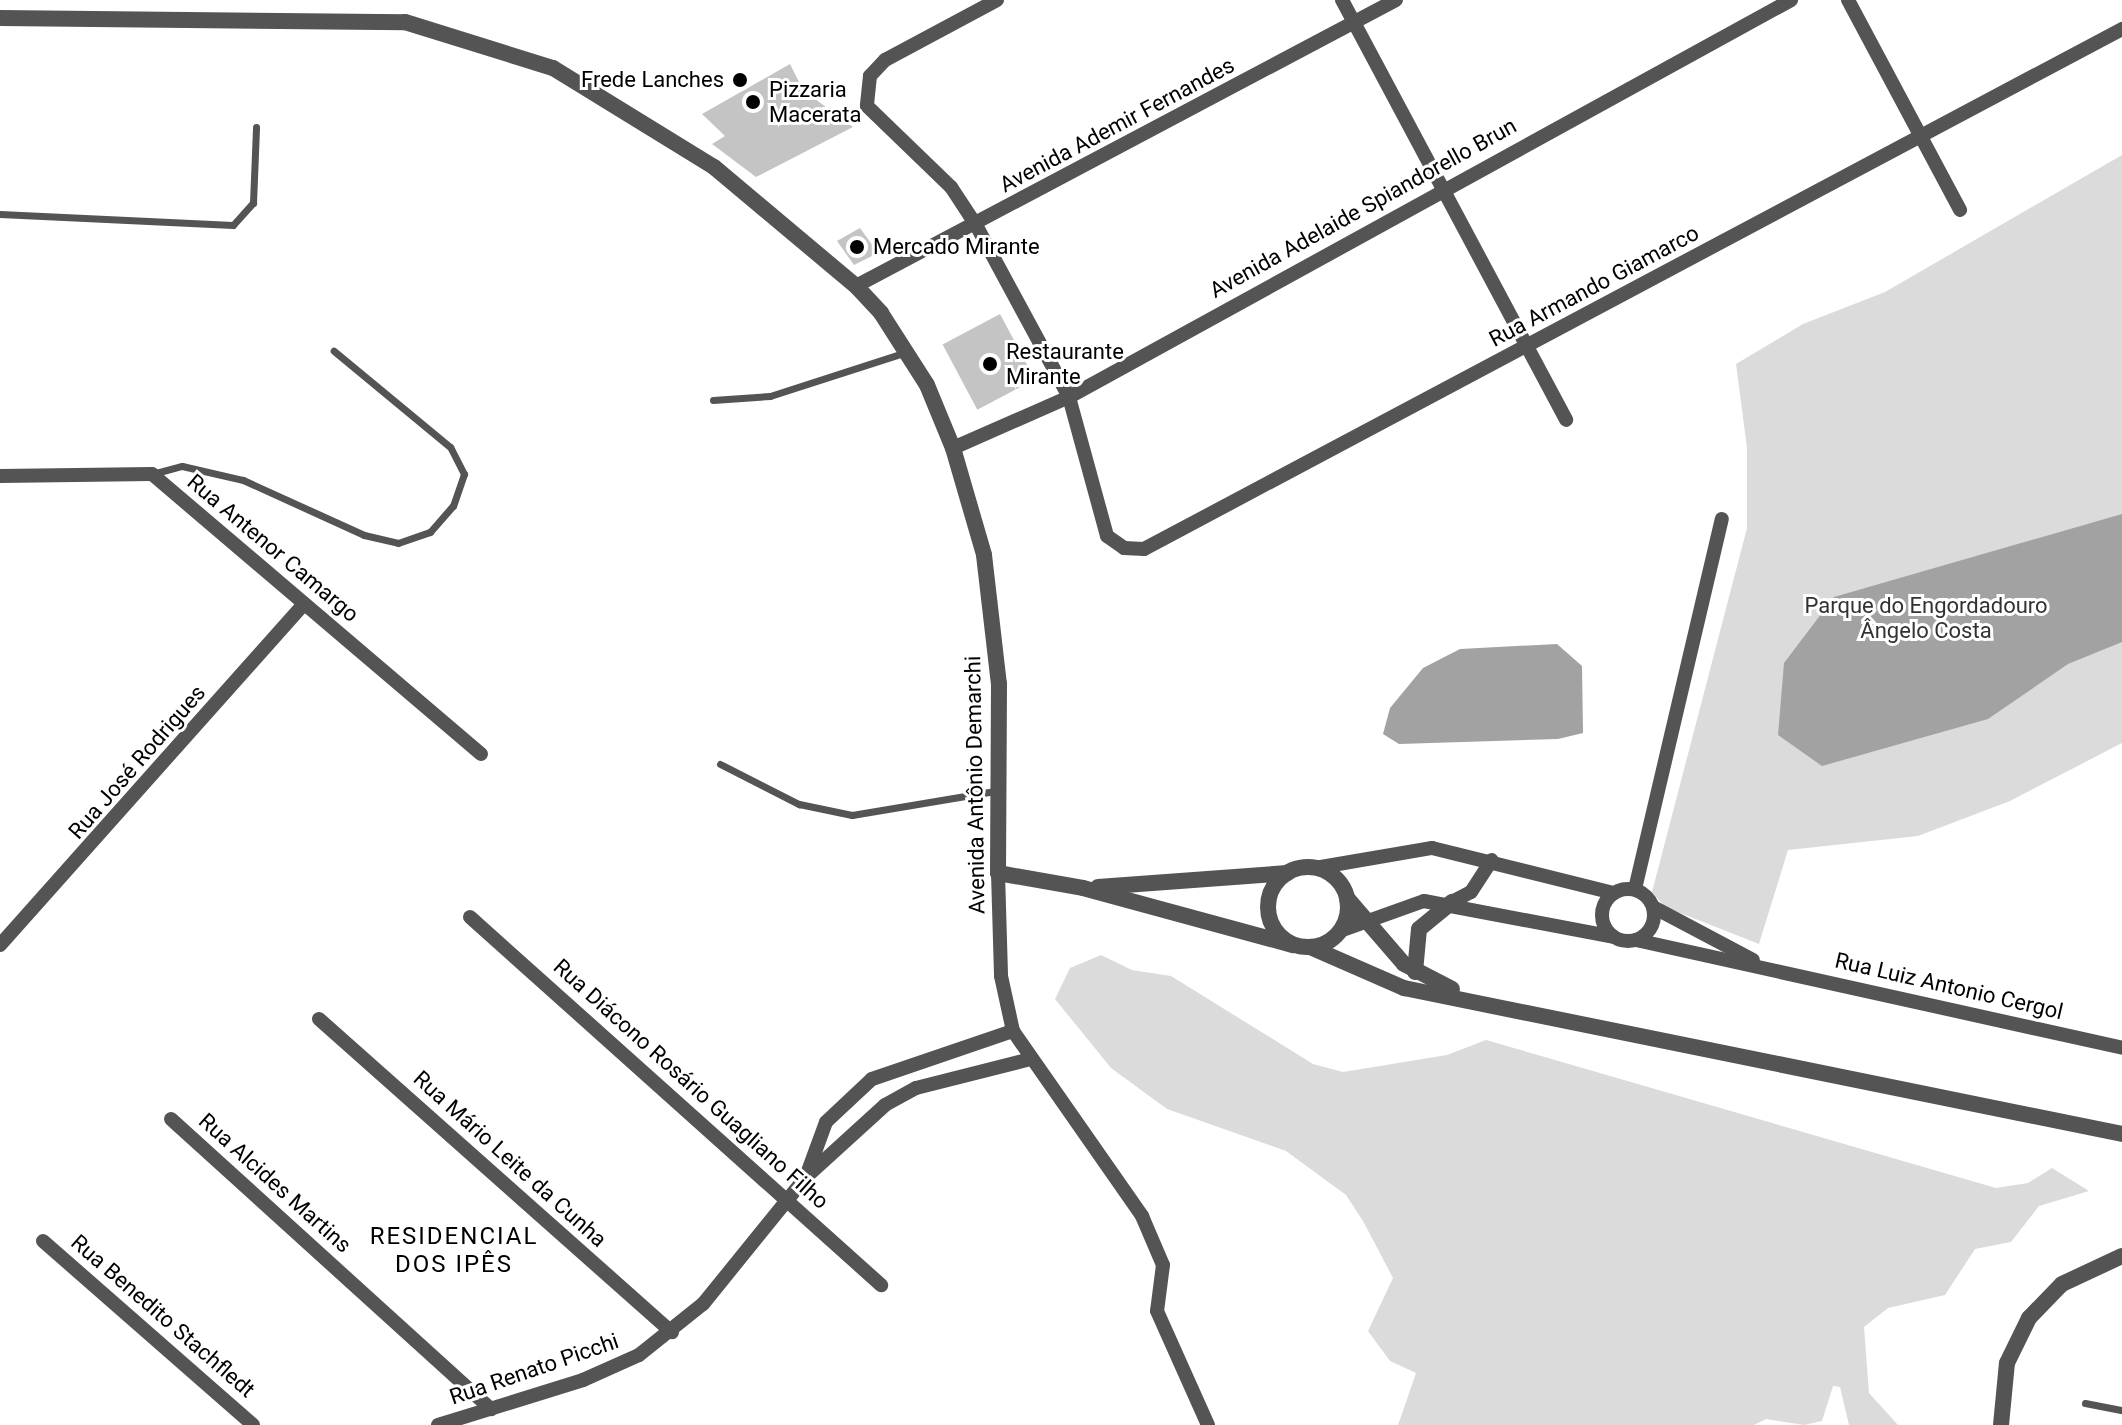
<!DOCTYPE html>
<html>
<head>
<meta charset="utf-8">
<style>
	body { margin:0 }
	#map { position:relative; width:2122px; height:1425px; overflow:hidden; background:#fff; font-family:Roboto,sans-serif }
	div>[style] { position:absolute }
	.green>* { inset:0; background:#dbdbdb }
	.water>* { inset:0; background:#a2a2a2 }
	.building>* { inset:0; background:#c4c4c4; transform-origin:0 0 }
	.service>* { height:7px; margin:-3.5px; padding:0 3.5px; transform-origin:3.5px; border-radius:3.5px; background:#545454 }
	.minor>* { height:14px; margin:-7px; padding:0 7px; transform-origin:7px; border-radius:7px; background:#545454 }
	.minor>.ring { margin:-7px; padding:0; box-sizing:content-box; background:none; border:14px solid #545454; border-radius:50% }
	.tertiary>* { height:16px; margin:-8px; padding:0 8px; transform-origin:8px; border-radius:8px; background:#545454 }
	.tertiary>.ring { margin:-8px; padding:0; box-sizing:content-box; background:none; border:16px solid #545454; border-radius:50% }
	.dots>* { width:22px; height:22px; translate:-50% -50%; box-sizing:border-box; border:4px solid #fff; border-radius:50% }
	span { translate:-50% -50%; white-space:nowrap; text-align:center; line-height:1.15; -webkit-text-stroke:6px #fff; paint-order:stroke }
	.poi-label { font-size:22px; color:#000 }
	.right { translate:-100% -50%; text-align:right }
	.left { translate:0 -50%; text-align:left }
	.street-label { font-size:22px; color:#000 }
	.park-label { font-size:22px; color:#323232 }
	.neighbourhood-label { font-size:24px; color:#000; letter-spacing:2px }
</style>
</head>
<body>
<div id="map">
	<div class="green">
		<div style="clip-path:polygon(2122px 155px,2122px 743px,2010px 801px,1918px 836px,1788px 850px,1759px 944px,1665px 907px,1652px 892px,1747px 528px,1747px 448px,1736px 364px,1803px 324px,1885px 292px)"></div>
		<div style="clip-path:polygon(1101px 955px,1132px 970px,1171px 976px,1313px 1064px,1343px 1072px,1447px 1055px,1486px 1040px,1996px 1188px,2028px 1183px,2052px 1168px,2089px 1191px,2039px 1206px,2011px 1242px,1975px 1249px,1945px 1295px,1888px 1308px,1864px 1327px,1869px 1393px,1898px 1425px,1849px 1425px,1840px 1387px,1833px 1386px,1822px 1421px,1804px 1425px,1766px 1419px,1754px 1425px,1398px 1425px,1416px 1373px,1390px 1361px,1368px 1331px,1393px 1278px,1363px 1221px,1346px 1195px,1286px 1151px,1167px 1109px,1111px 1068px,1055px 999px,1070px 968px)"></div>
	</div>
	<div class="water">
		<div style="clip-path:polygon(2122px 514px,2122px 642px,2068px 664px,1988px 719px,1822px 766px,1778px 735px,1784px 663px,1834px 597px)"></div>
		<div style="clip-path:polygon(1557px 644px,1582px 666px,1583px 733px,1558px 739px,1399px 744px,1383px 734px,1390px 708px,1423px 668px,1460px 649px)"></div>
	</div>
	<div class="building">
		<div style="clip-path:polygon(790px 64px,803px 90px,853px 127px,756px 177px,712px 144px,725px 136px,702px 114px)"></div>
		<div style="clip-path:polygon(860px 228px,878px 253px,854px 265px,837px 241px)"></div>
		<div style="left:1000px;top:314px;width:74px;height:65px;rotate:62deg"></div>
	</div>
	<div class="service">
		<div style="left:0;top:214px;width:233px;rotate:2.7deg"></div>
		<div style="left:233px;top:225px;width:30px;rotate:-48deg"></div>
		<div style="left:253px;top:203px;width:76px;rotate:-87.7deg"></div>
		<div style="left:713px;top:400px;width:57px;rotate:-4deg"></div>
		<div style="left:770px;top:396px;width:143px;rotate:-17.9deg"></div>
		<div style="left:152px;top:474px;width:31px;rotate:-15deg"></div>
		<div style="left:182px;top:466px;width:63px;rotate:12.9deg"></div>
		<div style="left:243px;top:480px;width:133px;rotate:24.4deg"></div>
		<div style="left:364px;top:535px;width:35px;rotate:13deg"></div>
		<div style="left:398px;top:543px;width:34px;rotate:-19deg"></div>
		<div style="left:430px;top:532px;width:35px;rotate:-49deg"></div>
		<div style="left:453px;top:506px;width:34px;rotate:-71deg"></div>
		<div style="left:464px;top:474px;width:30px;rotate:-117deg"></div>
		<div style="left:450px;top:447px;width:151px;rotate:-140.4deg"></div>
		<div style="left:720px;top:764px;width:89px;rotate:26.9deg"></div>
		<div style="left:799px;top:804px;width:54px;rotate:11.7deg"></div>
		<div style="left:852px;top:815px;width:145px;rotate:-9.5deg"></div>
		<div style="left:2085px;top:1403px;width:38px;rotate:11deg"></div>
	</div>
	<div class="minor">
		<div style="left:997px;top:0;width:127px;rotate:151.8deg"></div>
		<div style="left:885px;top:60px;width:22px;rotate:133deg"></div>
		<div style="left:870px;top:76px;width:30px;rotate:96deg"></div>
		<div style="left:867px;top:106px;width:117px;rotate:44deg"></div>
		<div style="left:951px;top:187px;width:45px;rotate:56.7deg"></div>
		<div style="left:976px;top:225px;width:196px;rotate:61.6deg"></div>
		<div style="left:1069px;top:397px;width:144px;rotate:74.7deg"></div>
		<div style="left:1107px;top:536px;width:21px;rotate:35deg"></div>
		<div style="left:1124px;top:548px;width:20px;rotate:3deg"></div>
		<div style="left:1144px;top:549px;width:1108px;rotate:-28deg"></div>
		<div style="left:1342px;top:0;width:476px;rotate:61.9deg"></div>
		<div style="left:1848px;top:0;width:238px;rotate:61.9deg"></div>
		<div style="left:856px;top:286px;width:611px;rotate:-27.91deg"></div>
		<div style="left:953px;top:448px;width:127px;rotate:-23.7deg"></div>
		<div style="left:1069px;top:397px;width:824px;rotate:-28.8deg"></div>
		<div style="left:0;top:476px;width:152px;rotate:-0.8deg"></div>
		<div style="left:152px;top:474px;width:432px;rotate:40.4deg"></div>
		<div style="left:1315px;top:868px;width:119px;rotate:-9.7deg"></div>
		<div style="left:1432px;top:848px;width:187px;rotate:13.9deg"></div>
		<div style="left:998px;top:873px;width:103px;rotate:88.3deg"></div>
		<div style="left:1001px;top:976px;width:56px;rotate:77.7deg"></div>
		<div style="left:1013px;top:1031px;width:226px;rotate:55.1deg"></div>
		<div style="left:1142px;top:1216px;width:53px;rotate:66.8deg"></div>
		<div style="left:1163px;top:1265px;width:46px;rotate:97.4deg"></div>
		<div style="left:1157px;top:1311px;width:125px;rotate:65.9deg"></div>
		<div class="ring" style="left:1602px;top:889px;width:38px;height:38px"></div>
		<div style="left:1635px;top:889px;width:380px;rotate:-76.8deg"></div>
		<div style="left:1452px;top:902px;width:21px;rotate:-28deg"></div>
		<div style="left:1471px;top:892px;width:38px;rotate:-57deg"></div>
		<div style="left:1653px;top:907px;width:113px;rotate:27.9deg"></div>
		<div style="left:470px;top:917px;width:552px;rotate:41.84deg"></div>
		<div style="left:1340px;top:931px;width:89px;rotate:-19.7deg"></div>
		<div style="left:1424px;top:901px;width:193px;rotate:10.7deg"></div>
		<div style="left:1636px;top:940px;width:498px;rotate:12.5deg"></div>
		<div style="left:0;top:945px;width:457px;rotate:-48.3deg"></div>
		<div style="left:319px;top:1019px;width:472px;rotate:41.6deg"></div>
		<div style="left:171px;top:1119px;width:432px;rotate:42.2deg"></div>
		<div style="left:807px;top:1174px;width:55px;rotate:-69.9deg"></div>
		<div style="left:826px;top:1122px;width:63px;rotate:-43.1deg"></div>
		<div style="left:872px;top:1079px;width:149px;rotate:-18.8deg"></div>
		<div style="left:43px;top:1241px;width:279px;rotate:41.2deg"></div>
		<div style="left:438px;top:1425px;width:152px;rotate:-17.2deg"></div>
		<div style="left:583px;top:1380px;width:61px;rotate:-24.1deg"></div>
		<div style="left:639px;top:1355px;width:82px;rotate:-38.6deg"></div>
		<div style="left:703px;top:1304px;width:164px;rotate:-51deg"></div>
		<div style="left:806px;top:1177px;width:107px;rotate:-42.3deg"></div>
		<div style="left:885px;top:1105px;width:35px;rotate:-29deg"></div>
		<div style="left:916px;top:1088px;width:119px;rotate:-14.2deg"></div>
	</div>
	<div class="tertiary">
		<div style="left:0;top:18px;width:405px;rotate:0.6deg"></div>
		<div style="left:405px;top:22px;width:155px;rotate:17.3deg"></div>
		<div style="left:553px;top:68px;width:189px;rotate:31.6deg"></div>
		<div style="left:714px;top:167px;width:185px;rotate:40deg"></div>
		<div style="left:856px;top:286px;width:37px;rotate:47deg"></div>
		<div style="left:881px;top:313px;width:85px;rotate:57.4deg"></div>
		<div style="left:927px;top:385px;width:68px;rotate:67.6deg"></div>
		<div style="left:953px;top:448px;width:111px;rotate:73.8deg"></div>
		<div style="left:984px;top:555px;width:130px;rotate:83.4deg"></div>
		<div style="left:999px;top:684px;width:189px;rotate:90.3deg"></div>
		<div style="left:998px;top:873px;width:86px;rotate:10deg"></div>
		<div style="left:1083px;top:888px;width:218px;rotate:15.2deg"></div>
		<div class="ring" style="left:1268px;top:867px;width:64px;height:64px"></div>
		<div style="left:1098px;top:887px;width:190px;rotate:-4.2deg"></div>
		<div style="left:1347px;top:898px;width:87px;rotate:49.2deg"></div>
		<div style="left:1404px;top:964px;width:54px;rotate:27.5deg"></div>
		<div style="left:1310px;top:947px;width:103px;rotate:23.6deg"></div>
		<div style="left:1404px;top:988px;width:733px;rotate:11.49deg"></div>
		<div style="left:1415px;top:972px;width:43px;rotate:-84.7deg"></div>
		<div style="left:1419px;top:929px;width:43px;rotate:-39.3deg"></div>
		<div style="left:2001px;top:1425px;width:62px;rotate:-84.5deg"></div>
		<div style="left:2007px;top:1363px;width:50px;rotate:-63.9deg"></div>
		<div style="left:2029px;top:1318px;width:47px;rotate:-45.9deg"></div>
		<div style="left:2062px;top:1284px;width:66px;rotate:-25deg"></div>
	</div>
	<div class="dots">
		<div style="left:740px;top:80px;background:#000"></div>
		<div style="left:753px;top:102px;background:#000"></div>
		<div style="left:857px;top:247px;background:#000"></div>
		<div style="left:990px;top:364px;background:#000"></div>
	</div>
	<div class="poi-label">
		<span class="right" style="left:724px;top:80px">Frede Lanches</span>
		<span class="left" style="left:769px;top:102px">Pizzaria<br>Macerata</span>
		<span class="left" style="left:873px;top:247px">Mercado Mirante</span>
		<span class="left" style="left:1006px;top:364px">Restaurante<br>Mirante</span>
	</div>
	<div class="street-label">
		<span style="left:1117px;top:125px;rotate:-28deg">Avenida Ademir Fernandes</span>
		<span style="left:1363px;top:208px;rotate:-29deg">Avenida Adelaide Spiandorello Brun</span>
		<span style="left:1594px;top:286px;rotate:-28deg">Rua Armando Giamarco</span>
		<span style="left:273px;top:548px;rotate:40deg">Rua Antenor Camargo</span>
		<span style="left:137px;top:762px;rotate:-49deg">Rua José Rodrigues</span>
		<span style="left:975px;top:785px;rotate:-91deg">Avenida Antônio Demarchi</span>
		<span style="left:1949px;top:986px;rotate:13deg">Rua Luiz Antonio Cergol</span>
		<span style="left:691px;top:1084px;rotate:42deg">Rua Diácono Rosário Guagliano Filho</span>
		<span style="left:510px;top:1159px;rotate:42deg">Rua Mário Leite da Cunha</span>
		<span style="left:275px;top:1183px;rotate:42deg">Rua Alcides Martins</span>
		<span style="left:163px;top:1316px;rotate:41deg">Rua Benedito Stachfledt</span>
		<span style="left:534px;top:1369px;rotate:-19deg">Rua Renato Picchi</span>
	</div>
	<div class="park-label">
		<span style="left:1926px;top:618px">Parque do Engordadouro<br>Ângelo Costa</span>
	</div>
	<div class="neighbourhood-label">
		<span style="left:454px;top:1251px">RESIDENCIAL<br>DOS IPÊS</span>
	</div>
</div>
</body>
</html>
